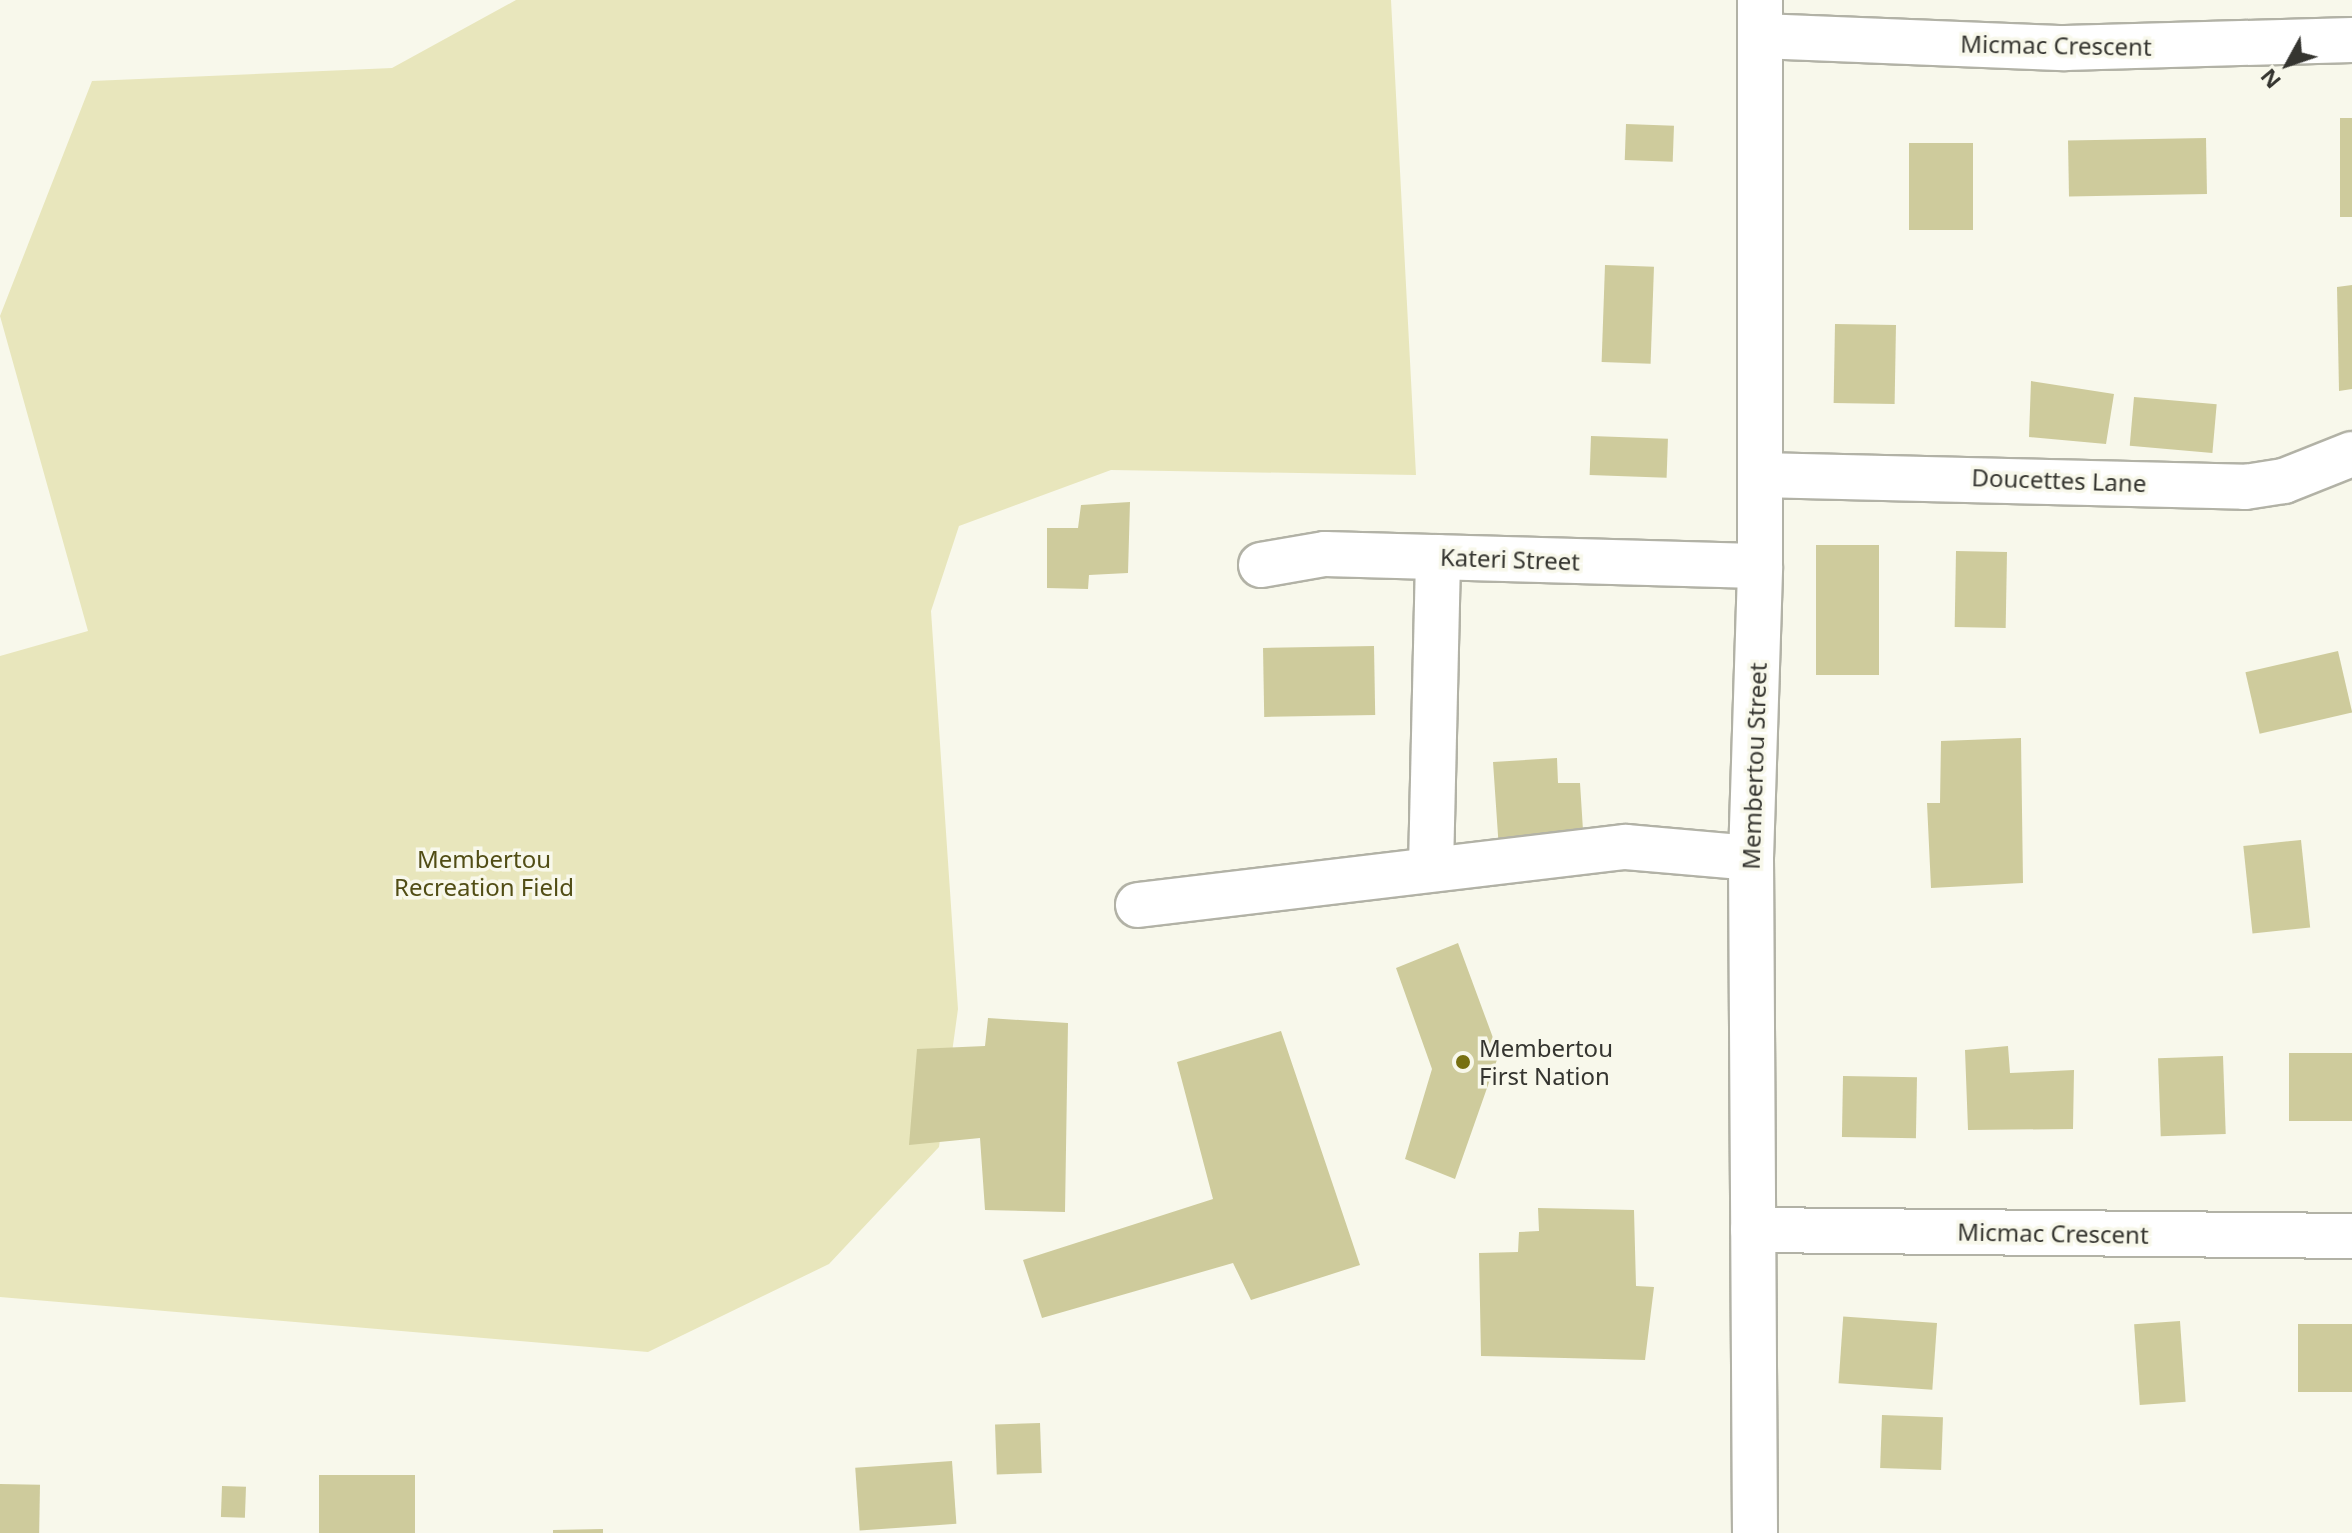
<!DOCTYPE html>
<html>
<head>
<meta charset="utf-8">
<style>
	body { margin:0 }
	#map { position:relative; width:2352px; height:1533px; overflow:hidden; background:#f8f8eb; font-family:"Noto Sans",sans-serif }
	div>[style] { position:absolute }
	.green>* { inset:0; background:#e8e6bc }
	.building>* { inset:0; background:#cecb9c; transform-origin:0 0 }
	.roads { filter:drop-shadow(2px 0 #b2b2a6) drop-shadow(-2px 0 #b2b2a6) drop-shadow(0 2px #b2b2a6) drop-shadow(0 -2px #b2b2a6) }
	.minor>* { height:44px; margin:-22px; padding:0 22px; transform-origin:22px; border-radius:22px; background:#fff }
	.dots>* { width:22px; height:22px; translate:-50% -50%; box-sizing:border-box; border:4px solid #f8f8eb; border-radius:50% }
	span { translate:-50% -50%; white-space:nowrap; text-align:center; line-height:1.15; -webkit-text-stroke:7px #f8f8eb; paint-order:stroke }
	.street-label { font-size:24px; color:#353530 }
	.park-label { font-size:24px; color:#514d15 }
	.poi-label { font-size:24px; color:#353530 }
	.left { translate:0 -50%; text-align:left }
	.north { position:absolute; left:2248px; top:24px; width:80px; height:80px; -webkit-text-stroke:6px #f8f8eb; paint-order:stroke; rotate:230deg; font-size:22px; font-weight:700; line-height:32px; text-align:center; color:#353530 }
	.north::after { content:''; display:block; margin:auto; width:28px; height:36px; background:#353530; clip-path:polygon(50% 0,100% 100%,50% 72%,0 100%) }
</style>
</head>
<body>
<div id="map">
	<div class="green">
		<div style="clip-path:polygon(516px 0,1391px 0,1416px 475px,1111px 470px,959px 526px,931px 611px,958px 1009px,939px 1147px,829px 1264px,648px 1352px,0 1297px,0 656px,88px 631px,0 316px,92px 81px,392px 68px)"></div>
	</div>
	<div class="building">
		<div style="left:2340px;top:118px;width:12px;height:99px"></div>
		<div style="left:1626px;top:124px;width:48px;height:36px;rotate:2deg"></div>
		<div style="left:2206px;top:138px;width:56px;height:138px;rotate:89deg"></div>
		<div style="left:1909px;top:143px;width:64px;height:87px"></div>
		<div style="left:1605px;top:265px;width:49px;height:97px;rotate:2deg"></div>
		<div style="clip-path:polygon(2352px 285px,2352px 389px,2339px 391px,2337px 287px)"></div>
		<div style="left:1835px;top:324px;width:61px;height:79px;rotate:1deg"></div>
		<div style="clip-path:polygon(2031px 381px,2114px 394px,2106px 444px,2029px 437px)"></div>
		<div style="left:2134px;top:397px;width:83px;height:49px;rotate:5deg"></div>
		<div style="left:1591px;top:436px;width:77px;height:39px;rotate:2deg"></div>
		<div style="clip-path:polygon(1130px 502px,1128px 573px,1089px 575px,1088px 589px,1047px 588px,1047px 528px,1078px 528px,1081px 505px)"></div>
		<div style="left:1879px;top:545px;width:130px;height:63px;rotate:90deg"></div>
		<div style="left:1956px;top:551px;width:51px;height:76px;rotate:1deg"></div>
		<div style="left:1374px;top:646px;width:69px;height:111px;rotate:89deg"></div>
		<div style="left:2338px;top:651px;width:63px;height:95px;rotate:77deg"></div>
		<div style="clip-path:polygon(2021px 738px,2023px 883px,1931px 888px,1927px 803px,1940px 803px,1941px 741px)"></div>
		<div style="clip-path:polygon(1557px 758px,1558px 783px,1580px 783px,1584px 846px,1499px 850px,1493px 762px)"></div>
		<div style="left:2301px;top:840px;width:88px;height:58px;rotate:84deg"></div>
		<div style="clip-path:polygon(1458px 943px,1499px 1054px,1455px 1179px,1405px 1159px,1432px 1069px,1396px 968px)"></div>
		<div style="clip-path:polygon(988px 1018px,1068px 1023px,1065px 1212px,985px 1210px,980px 1138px,909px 1145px,917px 1049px,985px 1046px)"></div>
		<div style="clip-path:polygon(1281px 1031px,1360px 1265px,1251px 1300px,1233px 1263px,1042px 1318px,1023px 1260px,1213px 1199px,1177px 1062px)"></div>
		<div style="clip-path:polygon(2008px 1046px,2010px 1073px,2074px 1070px,2073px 1129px,1968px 1130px,1965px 1050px)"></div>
		<div style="left:2289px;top:1053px;width:63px;height:68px"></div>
		<div style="left:2223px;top:1056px;width:78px;height:65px;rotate:88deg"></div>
		<div style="left:1843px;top:1076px;width:74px;height:61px;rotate:1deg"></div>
		<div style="clip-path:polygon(1538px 1208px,1634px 1210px,1636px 1286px,1654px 1287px,1645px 1360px,1481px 1356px,1479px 1253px,1518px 1252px,1519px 1232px,1539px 1231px)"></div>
		<div style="left:2180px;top:1321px;width:81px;height:46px;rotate:86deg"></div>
		<div style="left:1937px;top:1323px;width:67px;height:94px;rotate:94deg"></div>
		<div style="left:2352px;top:1324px;width:68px;height:54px;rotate:90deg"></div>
		<div style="left:1882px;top:1415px;width:61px;height:53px;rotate:2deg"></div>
		<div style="left:1040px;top:1423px;width:50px;height:45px;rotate:88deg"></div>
		<div style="left:952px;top:1461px;width:63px;height:97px;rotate:86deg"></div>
		<div style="left:319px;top:1475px;width:96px;height:58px"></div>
		<div style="left:0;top:1484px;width:40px;height:49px;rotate:1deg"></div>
		<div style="left:222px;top:1486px;width:24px;height:31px;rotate:2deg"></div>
		<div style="clip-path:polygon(603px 1529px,603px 1533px,553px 1533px,553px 1530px)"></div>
	</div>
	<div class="roads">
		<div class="minor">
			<div style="left:1760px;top:36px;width:305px;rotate:2.3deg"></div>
			<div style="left:2065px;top:48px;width:287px;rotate:-1.6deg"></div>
			<div style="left:1760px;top:475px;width:485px;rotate:1.4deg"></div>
			<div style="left:2245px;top:487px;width:39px;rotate:-9deg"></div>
			<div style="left:2284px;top:481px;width:73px;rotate:-21.7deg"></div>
			<div style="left:1261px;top:565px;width:65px;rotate:-9.8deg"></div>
			<div style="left:1325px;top:554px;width:435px;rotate:1.6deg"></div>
			<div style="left:1431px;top:868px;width:311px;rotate:-88.7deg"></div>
			<div style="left:1138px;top:905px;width:491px;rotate:-6.8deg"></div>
			<div style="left:1626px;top:847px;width:125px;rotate:5deg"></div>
			<div style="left:1753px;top:1230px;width:599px;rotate:0.57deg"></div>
			<div style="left:1755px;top:1533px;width:675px;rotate:-90.34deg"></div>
			<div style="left:1751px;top:858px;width:292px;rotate:-88.2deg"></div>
			<div style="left:1760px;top:566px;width:566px;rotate:-90deg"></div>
		</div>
	</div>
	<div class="dots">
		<div style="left:1463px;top:1062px;background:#777011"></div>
	</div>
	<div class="street-label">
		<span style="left:2056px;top:45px;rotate:1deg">Micmac Crescent</span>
		<span style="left:2059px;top:480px;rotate:2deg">Doucettes Lane</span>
		<span style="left:1510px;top:559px;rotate:2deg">Kateri Street</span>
		<span style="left:1754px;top:766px;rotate:-88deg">Membertou Street</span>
		<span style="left:2053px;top:1233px;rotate:1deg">Micmac Crescent</span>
	</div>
	<div class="park-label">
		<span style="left:484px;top:873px">Membertou<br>Recreation Field</span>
	</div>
	<div class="poi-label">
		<span class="left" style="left:1479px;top:1062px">Membertou<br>First Nation</span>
	</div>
	<div class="north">N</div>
</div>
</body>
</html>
